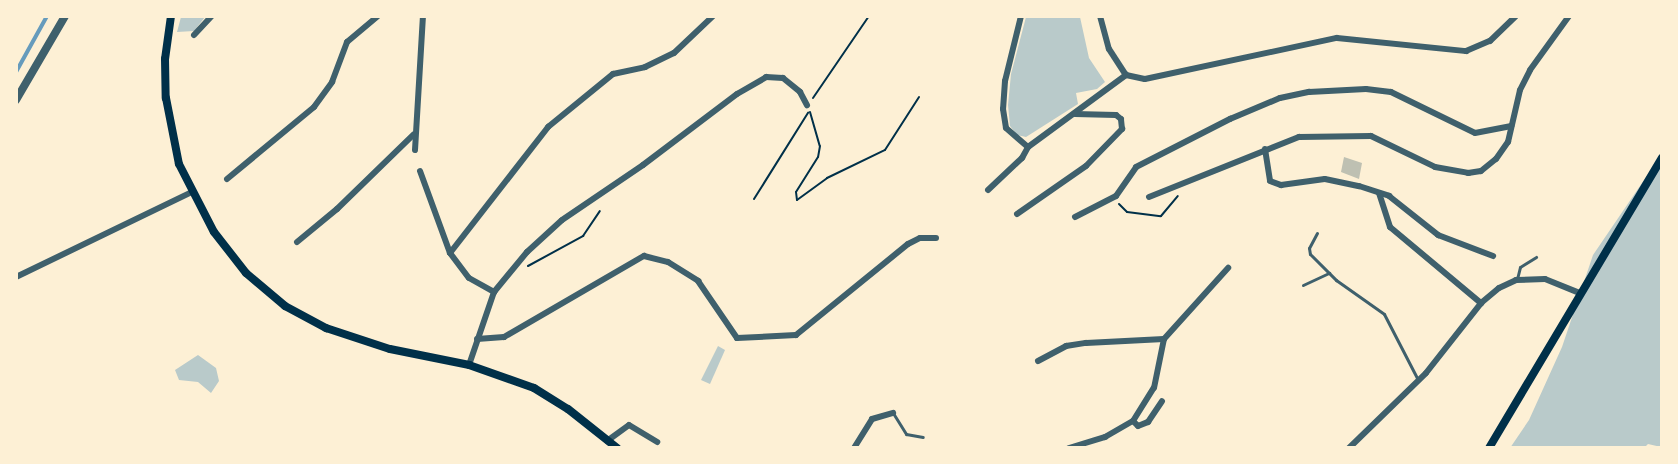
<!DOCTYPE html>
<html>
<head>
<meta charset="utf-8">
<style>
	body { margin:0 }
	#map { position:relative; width:1678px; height:464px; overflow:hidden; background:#fdf0d5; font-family:Barlow,sans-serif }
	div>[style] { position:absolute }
	.green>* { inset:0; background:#b9caca }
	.stream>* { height:4px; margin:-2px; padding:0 2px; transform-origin:2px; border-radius:2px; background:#669bbc }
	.building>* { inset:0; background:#bec0b2 }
	.path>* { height:2px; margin:-1px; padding:0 1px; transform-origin:1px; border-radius:1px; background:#003049 }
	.service>* { height:3px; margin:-1.5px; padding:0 1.5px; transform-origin:1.5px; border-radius:1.5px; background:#3f606c }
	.minor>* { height:6px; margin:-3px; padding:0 3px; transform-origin:3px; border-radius:3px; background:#3f606c }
	.tertiary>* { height:8px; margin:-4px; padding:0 4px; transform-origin:4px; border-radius:4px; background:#3f606c }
	.secondary>* { height:8px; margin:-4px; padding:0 4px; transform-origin:4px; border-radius:4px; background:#003049 }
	span { translate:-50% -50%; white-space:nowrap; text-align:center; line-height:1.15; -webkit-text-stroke:4.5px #fdf0d5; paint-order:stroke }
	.frame { position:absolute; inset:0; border:18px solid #fdf0d5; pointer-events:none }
</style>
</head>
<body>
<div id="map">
	<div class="green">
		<div style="clip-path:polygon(181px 17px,205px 17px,194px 31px,177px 32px)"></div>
		<div style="clip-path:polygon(1026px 17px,1080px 17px,1089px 58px,1105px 82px,1097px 89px,1076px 93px,1078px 104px,1026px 137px,1017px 135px,1010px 126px,1008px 105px,1011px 74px)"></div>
		<div style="clip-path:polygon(1661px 155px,1661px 447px,1648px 444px,1644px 448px,1510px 448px,1529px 420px,1562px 347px,1593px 255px)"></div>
		<div style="clip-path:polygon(718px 346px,725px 350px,710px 384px,701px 380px)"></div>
		<div style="clip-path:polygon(198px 355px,216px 368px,219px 381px,211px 393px,198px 382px,179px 380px,175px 370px)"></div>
	</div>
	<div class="stream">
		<div style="left:16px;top:72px;width:64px;rotate:-61deg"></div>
	</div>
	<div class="building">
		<div style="clip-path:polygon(1344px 157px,1362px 163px,1359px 179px,1341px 172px)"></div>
	</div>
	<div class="path">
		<div style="left:813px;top:98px;width:99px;rotate:-55.7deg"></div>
		<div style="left:810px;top:112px;width:35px;rotate:74deg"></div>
		<div style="left:820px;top:146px;width:11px;rotate:100deg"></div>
		<div style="left:818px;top:157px;width:41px;rotate:122.2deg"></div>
		<div style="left:796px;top:192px;width:8px;rotate:83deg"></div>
		<div style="left:797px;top:200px;width:37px;rotate:-36deg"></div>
		<div style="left:827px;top:178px;width:64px;rotate:-25.8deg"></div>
		<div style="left:885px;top:150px;width:63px;rotate:-57.3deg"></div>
		<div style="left:754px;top:199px;width:102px;rotate:-57.9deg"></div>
		<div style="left:1119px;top:204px;width:11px;rotate:45deg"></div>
		<div style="left:1127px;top:212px;width:34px;rotate:7deg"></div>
		<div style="left:1161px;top:216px;width:26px;rotate:-50deg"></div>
		<div style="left:528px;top:266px;width:63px;rotate:-28.6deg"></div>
		<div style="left:583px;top:236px;width:30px;rotate:-56deg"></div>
	</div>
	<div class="service">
		<div style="left:1317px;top:233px;width:17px;rotate:118deg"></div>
		<div style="left:1309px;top:248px;width:6px;rotate:81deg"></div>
		<div style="left:1310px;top:254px;width:37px;rotate:45deg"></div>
		<div style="left:1336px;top:280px;width:59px;rotate:35.3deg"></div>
		<div style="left:1384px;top:314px;width:74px;rotate:62.7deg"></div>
		<div style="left:1517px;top:279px;width:12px;rotate:-76deg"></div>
		<div style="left:1520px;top:267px;width:19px;rotate:-32deg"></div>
		<div style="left:1303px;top:285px;width:29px;rotate:-25deg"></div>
		<div style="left:893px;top:413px;width:25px;rotate:58deg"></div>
		<div style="left:906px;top:434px;width:17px;rotate:10deg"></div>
	</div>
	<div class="minor">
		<div style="left:1021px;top:16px;width:67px;rotate:103.8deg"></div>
		<div style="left:1005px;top:81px;width:28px;rotate:94deg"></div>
		<div style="left:1003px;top:109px;width:19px;rotate:81deg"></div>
		<div style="left:1006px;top:128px;width:29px;rotate:41deg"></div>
		<div style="left:1100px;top:16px;width:34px;rotate:75deg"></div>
		<div style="left:1109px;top:49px;width:31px;rotate:57deg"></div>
		<div style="left:194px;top:35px;width:26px;rotate:-47deg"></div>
		<div style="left:1265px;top:149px;width:32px;rotate:81deg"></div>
		<div style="left:1270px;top:181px;width:12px;rotate:20deg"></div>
		<div style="left:1281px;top:185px;width:44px;rotate:-7.8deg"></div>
		<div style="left:1325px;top:179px;width:35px;rotate:12deg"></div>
		<div style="left:1359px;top:186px;width:32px;rotate:18deg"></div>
		<div style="left:1389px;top:196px;width:63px;rotate:38.5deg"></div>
		<div style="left:1438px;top:235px;width:59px;rotate:20.9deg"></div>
		<div style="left:415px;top:150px;width:134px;rotate:-86.6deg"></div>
		<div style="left:420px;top:171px;width:87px;rotate:69.9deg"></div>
		<div style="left:450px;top:253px;width:31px;rotate:53deg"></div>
		<div style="left:469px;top:278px;width:29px;rotate:29deg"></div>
		<div style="left:227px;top:179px;width:113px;rotate:-39.6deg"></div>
		<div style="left:314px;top:107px;width:31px;rotate:-54deg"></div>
		<div style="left:332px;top:82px;width:43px;rotate:-69.4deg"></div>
		<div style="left:347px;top:42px;width:40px;rotate:-40deg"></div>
		<div style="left:988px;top:190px;width:47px;rotate:-43.3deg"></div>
		<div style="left:1022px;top:158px;width:13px;rotate:-61deg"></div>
		<div style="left:1028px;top:147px;width:122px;rotate:-36.3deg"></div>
		<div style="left:1126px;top:75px;width:19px;rotate:12deg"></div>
		<div style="left:1145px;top:79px;width:196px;rotate:-12.1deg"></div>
		<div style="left:1337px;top:38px;width:130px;rotate:5.8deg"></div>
		<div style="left:1466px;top:51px;width:26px;rotate:-23deg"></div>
		<div style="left:1490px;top:41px;width:36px;rotate:-44deg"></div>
		<div style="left:1379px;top:193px;width:36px;rotate:72deg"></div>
		<div style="left:1390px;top:227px;width:119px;rotate:39.9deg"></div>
		<div style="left:1149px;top:197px;width:162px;rotate:-21.8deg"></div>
		<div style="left:1299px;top:137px;width:72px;rotate:-0.8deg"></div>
		<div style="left:1371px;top:136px;width:71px;rotate:25.8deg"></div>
		<div style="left:1435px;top:167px;width:34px;rotate:10deg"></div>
		<div style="left:1468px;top:173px;width:13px;rotate:-9deg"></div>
		<div style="left:1481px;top:171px;width:19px;rotate:-39deg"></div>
		<div style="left:1496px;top:159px;width:21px;rotate:-55deg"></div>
		<div style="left:1508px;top:142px;width:53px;rotate:-77deg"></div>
		<div style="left:1520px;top:90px;width:22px;rotate:-63deg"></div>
		<div style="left:1530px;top:70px;width:67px;rotate:-54.2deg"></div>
		<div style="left:1017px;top:214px;width:84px;rotate:-34.8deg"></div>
		<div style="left:1086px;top:166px;width:52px;rotate:-45.8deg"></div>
		<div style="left:1122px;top:129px;width:10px;rotate:-96deg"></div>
		<div style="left:1121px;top:119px;width:6px;rotate:-141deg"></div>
		<div style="left:1116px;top:115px;width:41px;rotate:-178.6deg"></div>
		<div style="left:1075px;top:217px;width:46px;rotate:-27.1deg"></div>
		<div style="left:1116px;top:196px;width:35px;rotate:-55deg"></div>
		<div style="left:1136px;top:167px;width:106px;rotate:-27.1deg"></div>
		<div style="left:1230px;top:119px;width:54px;rotate:-22.8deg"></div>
		<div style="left:1280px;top:98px;width:30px;rotate:-12deg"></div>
		<div style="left:1309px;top:92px;width:57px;rotate:-3deg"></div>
		<div style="left:1366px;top:89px;width:25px;rotate:7deg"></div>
		<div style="left:1391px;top:92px;width:93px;rotate:26deg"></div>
		<div style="left:1475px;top:133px;width:37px;rotate:-11deg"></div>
		<div style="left:297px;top:242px;width:52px;rotate:-39.5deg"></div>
		<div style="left:337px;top:209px;width:107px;rotate:-44.2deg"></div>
		<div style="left:450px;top:253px;width:160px;rotate:-52.1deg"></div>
		<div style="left:548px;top:127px;width:84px;rotate:-39.2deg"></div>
		<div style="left:613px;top:74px;width:33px;rotate:-12deg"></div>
		<div style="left:645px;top:67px;width:32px;rotate:-26deg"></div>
		<div style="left:674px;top:53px;width:54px;rotate:-43.5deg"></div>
		<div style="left:16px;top:277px;width:195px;rotate:-25.8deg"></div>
		<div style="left:477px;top:339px;width:27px;rotate:-4deg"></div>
		<div style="left:504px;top:337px;width:162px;rotate:-30.1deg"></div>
		<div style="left:644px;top:256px;width:25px;rotate:14deg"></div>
		<div style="left:668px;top:262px;width:36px;rotate:32deg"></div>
		<div style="left:698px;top:281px;width:69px;rotate:55.6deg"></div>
		<div style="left:737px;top:338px;width:59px;rotate:-2.9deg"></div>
		<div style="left:796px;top:335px;width:144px;rotate:-39.1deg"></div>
		<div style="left:908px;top:244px;width:13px;rotate:-27deg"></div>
		<div style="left:920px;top:238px;width:16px"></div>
		<div style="left:1038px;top:361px;width:32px;rotate:-28deg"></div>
		<div style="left:1066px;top:346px;width:20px;rotate:-9deg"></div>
		<div style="left:1086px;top:343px;width:78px;rotate:-2.9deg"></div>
		<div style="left:469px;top:365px;width:77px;rotate:-71.1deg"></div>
		<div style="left:494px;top:292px;width:52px;rotate:-50.5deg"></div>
		<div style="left:527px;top:252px;width:47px;rotate:-42.4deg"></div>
		<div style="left:562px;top:220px;width:98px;rotate:-34.2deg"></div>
		<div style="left:643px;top:165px;width:118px;rotate:-37.1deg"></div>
		<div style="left:737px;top:94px;width:34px;rotate:-30deg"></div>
		<div style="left:766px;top:77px;width:17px;rotate:3deg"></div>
		<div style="left:783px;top:78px;width:22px;rotate:39deg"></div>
		<div style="left:800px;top:92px;width:15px;rotate:62deg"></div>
		<div style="left:1133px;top:421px;width:7px;rotate:45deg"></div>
		<div style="left:1138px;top:426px;width:11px;rotate:-22deg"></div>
		<div style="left:1148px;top:422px;width:25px;rotate:-56deg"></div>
		<div style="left:607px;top:441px;width:27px;rotate:-36deg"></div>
		<div style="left:629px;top:425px;width:33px;rotate:31deg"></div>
		<div style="left:854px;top:448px;width:34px;rotate:-58deg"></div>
		<div style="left:872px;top:419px;width:22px;rotate:-16deg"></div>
		<div style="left:1069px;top:448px;width:38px;rotate:-17deg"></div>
		<div style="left:1105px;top:437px;width:32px;rotate:-30deg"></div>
		<div style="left:1133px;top:421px;width:39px;rotate:-58deg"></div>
		<div style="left:1154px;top:388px;width:50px;rotate:-78.5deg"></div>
		<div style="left:1164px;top:339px;width:96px;rotate:-48deg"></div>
		<div style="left:1349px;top:448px;width:107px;rotate:-44.2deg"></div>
		<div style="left:1426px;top:373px;width:89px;rotate:-51.8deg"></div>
		<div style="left:1481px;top:303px;width:23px;rotate:-40deg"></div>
		<div style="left:1499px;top:288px;width:19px;rotate:-25deg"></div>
		<div style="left:1516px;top:280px;width:29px;rotate:-2deg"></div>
		<div style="left:1545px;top:279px;width:37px;rotate:22deg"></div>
	</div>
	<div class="tertiary">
		<div style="left:16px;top:100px;width:97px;rotate:-59.7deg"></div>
	</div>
	<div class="secondary">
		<div style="left:171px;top:16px;width:43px;rotate:97.9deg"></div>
		<div style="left:165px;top:59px;width:39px;rotate:89deg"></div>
		<div style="left:166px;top:98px;width:67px;rotate:78.9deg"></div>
		<div style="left:179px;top:164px;width:76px;rotate:62.8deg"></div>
		<div style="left:214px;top:232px;width:52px;rotate:52deg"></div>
		<div style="left:246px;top:273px;width:51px;rotate:40.2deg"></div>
		<div style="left:285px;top:306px;width:47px;rotate:28.2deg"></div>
		<div style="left:326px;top:328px;width:67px;rotate:18.2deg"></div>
		<div style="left:390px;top:349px;width:81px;rotate:11.4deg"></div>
		<div style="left:469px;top:365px;width:69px;rotate:19.5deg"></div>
		<div style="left:534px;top:388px;width:40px;rotate:32deg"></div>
		<div style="left:568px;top:409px;width:63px;rotate:38.5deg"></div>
		<div style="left:1489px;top:448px;width:338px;rotate:-59.2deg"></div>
	</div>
	<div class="frame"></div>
</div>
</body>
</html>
